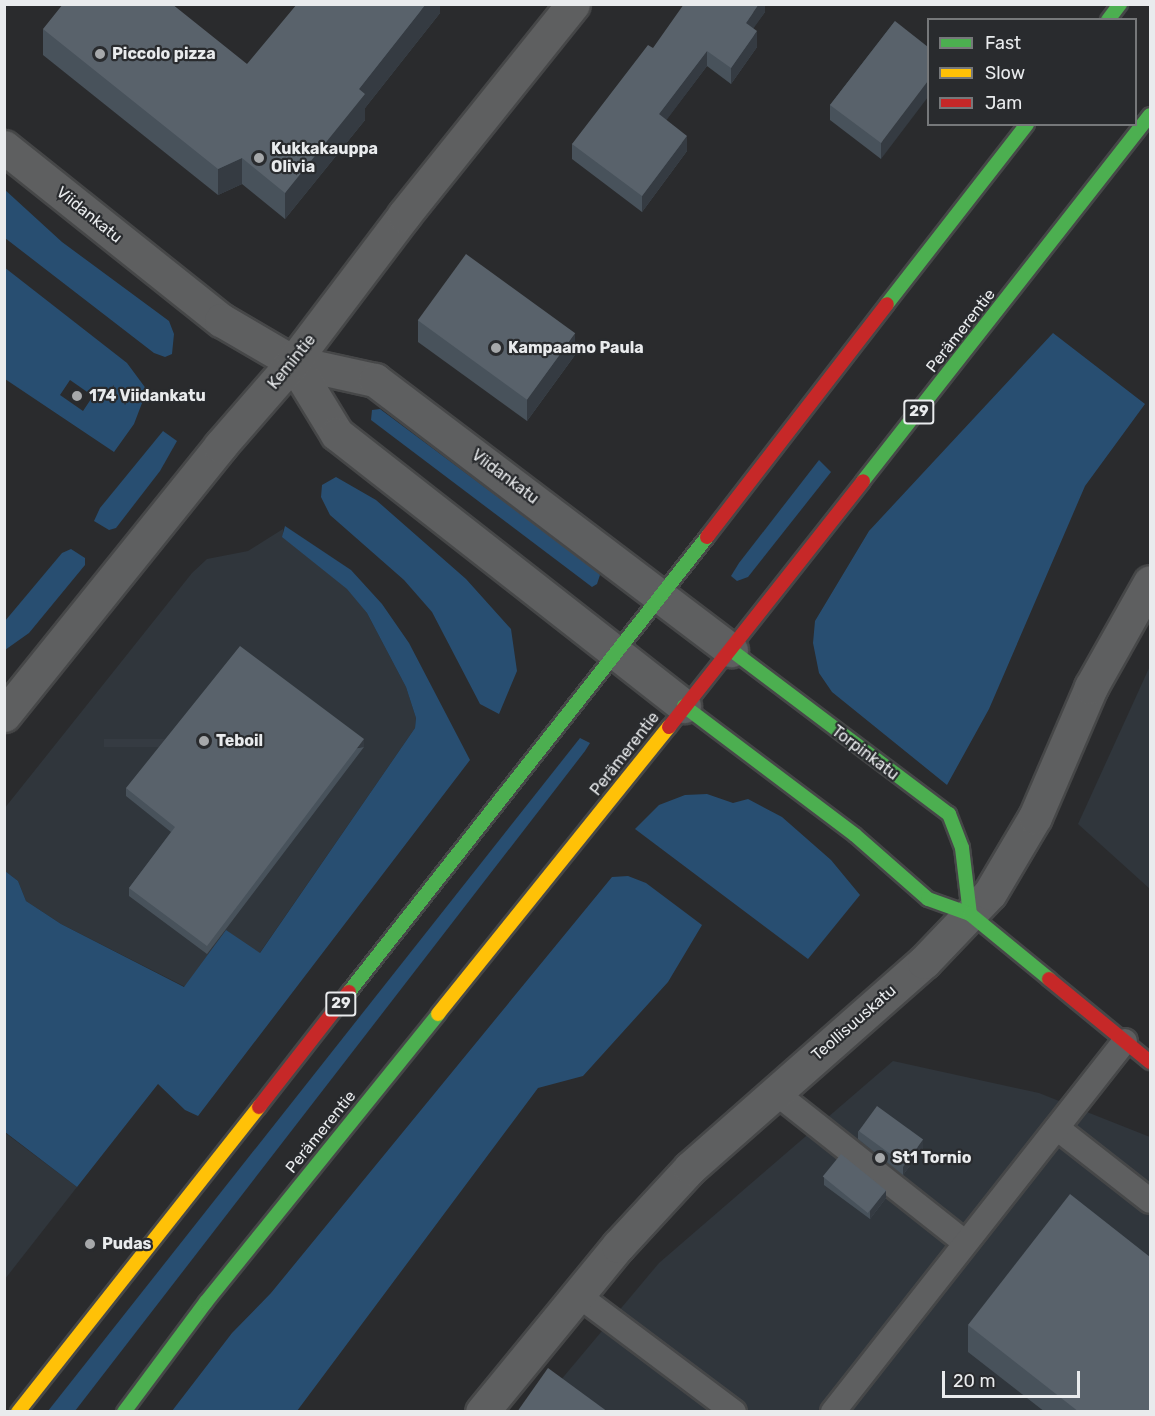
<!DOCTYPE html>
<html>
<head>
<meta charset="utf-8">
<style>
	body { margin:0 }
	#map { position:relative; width:1155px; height:1416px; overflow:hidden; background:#2a2b2d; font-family:Rubik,sans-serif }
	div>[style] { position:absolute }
	.built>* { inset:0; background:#30363c }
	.green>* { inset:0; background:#284e71 }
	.roads { filter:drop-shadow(2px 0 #464748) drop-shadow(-2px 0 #464748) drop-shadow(0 2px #464748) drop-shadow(0 -2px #464748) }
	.lane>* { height:24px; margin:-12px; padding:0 12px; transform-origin:12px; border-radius:12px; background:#5e5f60 }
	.street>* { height:33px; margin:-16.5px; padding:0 16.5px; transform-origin:16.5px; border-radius:16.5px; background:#5e5f60 }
	.fast>* { height:14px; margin:-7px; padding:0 7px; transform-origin:7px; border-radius:7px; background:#4caf50 }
	.slow>* { height:14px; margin:-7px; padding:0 7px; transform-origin:7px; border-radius:7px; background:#ffc107 }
	.jam>* { height:14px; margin:-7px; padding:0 7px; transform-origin:7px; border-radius:7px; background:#c62828 }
	.wall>* { inset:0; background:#48525b }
	.shaded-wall>* { inset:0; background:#353b42; transform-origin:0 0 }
	.building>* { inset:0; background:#59626b; transform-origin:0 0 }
	.dots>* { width:16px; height:16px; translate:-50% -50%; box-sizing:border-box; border:3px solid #292b2e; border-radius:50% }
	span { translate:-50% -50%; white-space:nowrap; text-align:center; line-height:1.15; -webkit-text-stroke:4.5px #292b2e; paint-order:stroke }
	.shield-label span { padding:2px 4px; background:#292b2e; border:2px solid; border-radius:4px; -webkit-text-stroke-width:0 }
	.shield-label { font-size:15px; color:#e9ebed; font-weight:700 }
	.poi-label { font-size:16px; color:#e9ebed; font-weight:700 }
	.left { translate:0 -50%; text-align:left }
	.street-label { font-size:16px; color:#e9ebed }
	.frame { position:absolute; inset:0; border:6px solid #e9ebed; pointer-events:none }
	.legend { position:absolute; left:927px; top:18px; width:210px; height:108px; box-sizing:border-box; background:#292b2e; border:2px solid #76787a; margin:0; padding:8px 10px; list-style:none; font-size:18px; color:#e9ebed }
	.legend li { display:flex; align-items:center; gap:12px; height:30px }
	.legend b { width:30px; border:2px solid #76787a }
	.scale { position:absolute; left:942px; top:1371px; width:138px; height:27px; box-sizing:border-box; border:3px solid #e9ebed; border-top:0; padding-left:8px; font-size:18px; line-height:21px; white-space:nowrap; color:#e9ebed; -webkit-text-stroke:4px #292b2e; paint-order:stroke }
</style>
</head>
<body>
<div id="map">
	<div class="built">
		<div style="clip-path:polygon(283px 529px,283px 537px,348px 589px,367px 613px,406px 687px,416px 718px,415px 728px,259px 954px,219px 1004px,61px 924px,26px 901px,18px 881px,5px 871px,4px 809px,192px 573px,207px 559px,248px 551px)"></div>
		<div style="clip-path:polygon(1150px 666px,1150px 889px,1078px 824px)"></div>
		<div style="clip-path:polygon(893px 1061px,1039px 1093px,1150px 1137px,1150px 1411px,534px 1412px,659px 1263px)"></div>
		<div style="clip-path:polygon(4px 1132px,77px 1187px,5px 1279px,4px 1279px)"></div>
	</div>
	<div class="green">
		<div style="clip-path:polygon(4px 189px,62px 242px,169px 321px,174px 334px,172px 354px,165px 357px,154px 353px,5px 238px)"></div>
		<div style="clip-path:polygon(evenodd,4px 267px,127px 363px,147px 390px,134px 424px,114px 452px,5px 379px,4px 267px,70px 380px,93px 396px,83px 411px,60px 395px,70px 380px)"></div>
		<div style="clip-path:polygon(1053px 333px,1145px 404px,1085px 486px,989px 709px,947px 785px,832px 692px,819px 673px,813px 643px,815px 621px,869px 531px)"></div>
		<div style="clip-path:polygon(380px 409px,596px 570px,600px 575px,597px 584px,592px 587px,371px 420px,372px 410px)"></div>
		<div style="clip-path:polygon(163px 431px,177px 441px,160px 471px,116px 528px,109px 530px,94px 521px,100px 508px)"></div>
		<div style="clip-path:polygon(819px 460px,831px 472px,748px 577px,737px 581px,731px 576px,739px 563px)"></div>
		<div style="clip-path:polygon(336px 477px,376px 500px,466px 579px,511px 629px,517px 671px,499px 714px,480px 704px,432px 612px,404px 580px,330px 515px,321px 497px,322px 485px)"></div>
		<div style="clip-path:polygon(285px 526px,351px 570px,382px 604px,409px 643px,470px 760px,198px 1116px,185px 1110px,158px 1084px,77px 1187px,5px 1132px,5px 871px,18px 881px,26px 901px,61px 924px,184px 987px,226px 930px,260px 953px,415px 728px,416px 718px,406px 687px,367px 613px,347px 589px,282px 537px)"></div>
		<div style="clip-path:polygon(71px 549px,85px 558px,85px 565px,29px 633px,5px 650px,5px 621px,62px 553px)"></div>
		<div style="clip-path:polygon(580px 738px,590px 743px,585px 751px,75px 1411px,48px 1411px)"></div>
		<div style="clip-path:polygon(707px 794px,733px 803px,748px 799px,782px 817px,831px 860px,860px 895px,808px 959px,635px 829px,659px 805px,685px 795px)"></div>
		<div style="clip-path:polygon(628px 876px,646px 883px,702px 925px,668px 982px,583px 1076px,538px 1088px,297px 1411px,172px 1411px,232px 1333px,271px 1293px,612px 877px)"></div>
	</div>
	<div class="roads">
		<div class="lane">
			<div style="left:775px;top:1092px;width:241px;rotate:38.4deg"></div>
			<div style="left:1057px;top:1128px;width:118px;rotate:38.1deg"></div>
			<div style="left:578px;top:1295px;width:195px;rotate:36.9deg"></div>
			<div style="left:833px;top:1412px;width:472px;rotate:-51.8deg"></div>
		</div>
		<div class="street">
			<div style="left:4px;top:147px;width:278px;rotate:38.6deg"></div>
			<div style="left:221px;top:320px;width:83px;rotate:30.3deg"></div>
			<div style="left:293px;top:362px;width:84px;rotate:12.4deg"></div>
			<div style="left:375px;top:380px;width:447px;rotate:37.2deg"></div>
			<div style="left:293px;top:362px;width:84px;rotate:58.6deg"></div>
			<div style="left:337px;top:434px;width:441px;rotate:38.1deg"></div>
			<div style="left:4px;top:715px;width:345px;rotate:-51.2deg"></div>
			<div style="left:220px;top:446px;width:111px;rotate:-49deg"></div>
			<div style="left:293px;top:362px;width:184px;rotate:-52.9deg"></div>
			<div style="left:404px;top:215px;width:270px;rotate:-51.3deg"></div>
			<div style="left:482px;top:1412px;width:215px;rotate:-50.7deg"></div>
			<div style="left:618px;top:1246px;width:106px;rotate:-47.3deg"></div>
			<div style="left:690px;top:1168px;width:312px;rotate:-41.4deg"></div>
			<div style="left:924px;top:962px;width:95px;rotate:-46.3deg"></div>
			<div style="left:990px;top:893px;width:88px;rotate:-59.4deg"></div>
			<div style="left:1035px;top:817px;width:142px;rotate:-66.7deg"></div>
			<div style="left:1091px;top:687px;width:120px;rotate:-60.7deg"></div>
		</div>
		<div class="fast">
			<div style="left:1108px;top:20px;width:20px;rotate:-53deg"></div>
			<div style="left:887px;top:304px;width:228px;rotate:-52.1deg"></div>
			<div style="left:863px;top:481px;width:465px;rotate:-51.9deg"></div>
			<div style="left:731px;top:650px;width:273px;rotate:37deg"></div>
			<div style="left:949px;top:814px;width:36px;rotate:69deg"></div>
			<div style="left:962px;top:848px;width:66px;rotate:83.1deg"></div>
			<div style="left:684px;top:706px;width:214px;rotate:37deg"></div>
			<div style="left:855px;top:835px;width:97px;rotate:41.2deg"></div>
			<div style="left:928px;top:899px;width:45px;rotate:19.7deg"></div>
			<div style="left:970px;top:914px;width:102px;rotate:39.4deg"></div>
			<div style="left:349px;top:992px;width:579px;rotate:-51.8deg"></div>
			<div style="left:124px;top:1412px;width:137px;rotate:-53.3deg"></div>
			<div style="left:206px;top:1302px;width:370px;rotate:-51.1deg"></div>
		</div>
		<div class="slow">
			<div style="left:438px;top:1014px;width:368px;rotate:-51.2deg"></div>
			<div style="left:18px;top:1412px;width:389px;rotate:-51.7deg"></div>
		</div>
		<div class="jam">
			<div style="left:707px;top:537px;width:294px;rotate:-52.3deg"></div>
			<div style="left:669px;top:727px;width:313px;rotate:-51.7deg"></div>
			<div style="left:1049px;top:979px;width:131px;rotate:39.4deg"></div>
			<div style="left:259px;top:1107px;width:146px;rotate:-52deg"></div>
		</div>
	</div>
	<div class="wall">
		<div style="clip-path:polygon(440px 4px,440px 13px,365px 108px,365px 120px,285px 219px,242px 184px,218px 195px,43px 55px,43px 29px,247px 64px)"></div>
		<div style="clip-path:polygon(765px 4px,765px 12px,753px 28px,757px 47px,731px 84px,707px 66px,666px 120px,687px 151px,642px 212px,572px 159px,572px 144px)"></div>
		<div style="clip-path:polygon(895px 21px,881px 159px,830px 120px,830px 105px)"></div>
		<div style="clip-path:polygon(418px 320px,575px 355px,527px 421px,418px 342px)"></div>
		<div style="clip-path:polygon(364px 747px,207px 954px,129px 896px,129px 888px,171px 832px,126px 796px,126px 788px)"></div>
		<div style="clip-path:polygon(858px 1131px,923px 1148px,903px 1175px,858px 1139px)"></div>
		<div style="clip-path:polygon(824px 1177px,886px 1198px,870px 1219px,824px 1185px)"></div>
		<div style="clip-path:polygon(968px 1325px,1150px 1412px,1045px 1412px,968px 1352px)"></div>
	</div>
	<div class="shaded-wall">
		<div style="clip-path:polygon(426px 4px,440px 4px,440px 13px,365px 108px,365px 120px,285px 219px,285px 193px,359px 89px)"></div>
		<div style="clip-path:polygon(759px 4px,765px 4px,765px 12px,746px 39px,746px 23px)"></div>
		<div style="clip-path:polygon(757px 31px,757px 47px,731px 84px,731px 68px)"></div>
		<div style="clip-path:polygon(707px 51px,707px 66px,659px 130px,659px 114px)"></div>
		<div style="clip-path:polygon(928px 81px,928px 97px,881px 159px,881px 143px)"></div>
		<div style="clip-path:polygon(687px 136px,687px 151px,642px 212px,642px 196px)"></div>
		<div style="clip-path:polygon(242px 158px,242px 184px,218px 195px,218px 169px)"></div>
		<div style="clip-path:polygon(575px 334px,575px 355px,527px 421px,527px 399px)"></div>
		<div style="left:364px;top:739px;width:8px;height:260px;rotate:90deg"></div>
		<div style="clip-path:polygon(923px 1140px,923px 1148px,903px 1175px,903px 1167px)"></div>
		<div style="clip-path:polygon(886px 1190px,886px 1198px,870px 1219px,870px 1211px)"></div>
	</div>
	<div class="building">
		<div style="clip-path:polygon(63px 4px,172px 4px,247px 64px,297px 4px,426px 4px,359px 89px,365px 94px,285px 193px,242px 158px,218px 169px,43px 29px)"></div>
		<div style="clip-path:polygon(684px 4px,759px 4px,746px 23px,757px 31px,731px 68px,707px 51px,659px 114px,687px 136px,642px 196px,572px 144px,648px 45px,653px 48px)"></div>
		<div style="clip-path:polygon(895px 21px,928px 47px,928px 81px,881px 143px,830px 105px)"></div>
		<div style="left:466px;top:254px;width:135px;height:82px;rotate:36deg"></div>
		<div style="clip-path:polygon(240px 646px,364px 739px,207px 946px,129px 888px,175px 827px,126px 788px)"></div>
		<div style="left:877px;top:1106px;width:57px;height:31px;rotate:36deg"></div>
		<div style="left:841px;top:1154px;width:58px;height:29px;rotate:39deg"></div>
		<div style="clip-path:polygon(1070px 1194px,1150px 1257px,1150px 1412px,1079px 1412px,968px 1325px)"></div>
		<div style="clip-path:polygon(548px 1368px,608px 1412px,517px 1412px)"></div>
	</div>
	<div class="dots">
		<div style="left:100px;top:54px;background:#a6a8aa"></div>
		<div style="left:259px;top:158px;background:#a6a8aa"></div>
		<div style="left:496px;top:348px;background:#a6a8aa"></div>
		<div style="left:77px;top:396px;background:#a6a8aa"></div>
		<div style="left:204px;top:741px;background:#a6a8aa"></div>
		<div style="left:880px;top:1158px;background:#a6a8aa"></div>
		<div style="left:90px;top:1244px;background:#a6a8aa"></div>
	</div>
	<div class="shield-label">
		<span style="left:919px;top:412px">29</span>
		<span style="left:341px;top:1004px">29</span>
	</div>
	<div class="poi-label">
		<span class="left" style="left:112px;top:54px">Piccolo pizza</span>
		<span class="left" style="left:271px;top:158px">Kukkakauppa<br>Olivia</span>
		<span class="left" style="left:508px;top:348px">Kampaamo Paula</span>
		<span class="left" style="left:89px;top:396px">174 Viidankatu</span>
		<span class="left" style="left:216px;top:741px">Teboil</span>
		<span class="left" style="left:892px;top:1158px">St1 Tornio</span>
		<span class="left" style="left:102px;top:1244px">Pudas</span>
	</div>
	<div class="street-label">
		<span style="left:89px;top:215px;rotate:39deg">Viidankatu</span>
		<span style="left:961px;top:331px;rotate:-52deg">Perämerentie</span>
		<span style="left:292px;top:362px;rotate:-51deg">Kemintie</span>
		<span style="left:505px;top:477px;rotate:37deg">Viidankatu</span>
		<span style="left:865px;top:753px;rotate:37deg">Torpinkatu</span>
		<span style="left:625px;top:754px;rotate:-52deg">Perämerentie</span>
		<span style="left:854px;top:1023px;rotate:-41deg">Teollisuuskatu</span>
		<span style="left:321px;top:1132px;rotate:-51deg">Perämerentie</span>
	</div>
	<div class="frame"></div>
	<ul class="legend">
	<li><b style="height:8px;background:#4caf50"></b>Fast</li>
	<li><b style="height:8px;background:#ffc107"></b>Slow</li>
	<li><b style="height:8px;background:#c62828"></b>Jam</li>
	</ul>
	<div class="scale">20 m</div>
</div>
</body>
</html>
